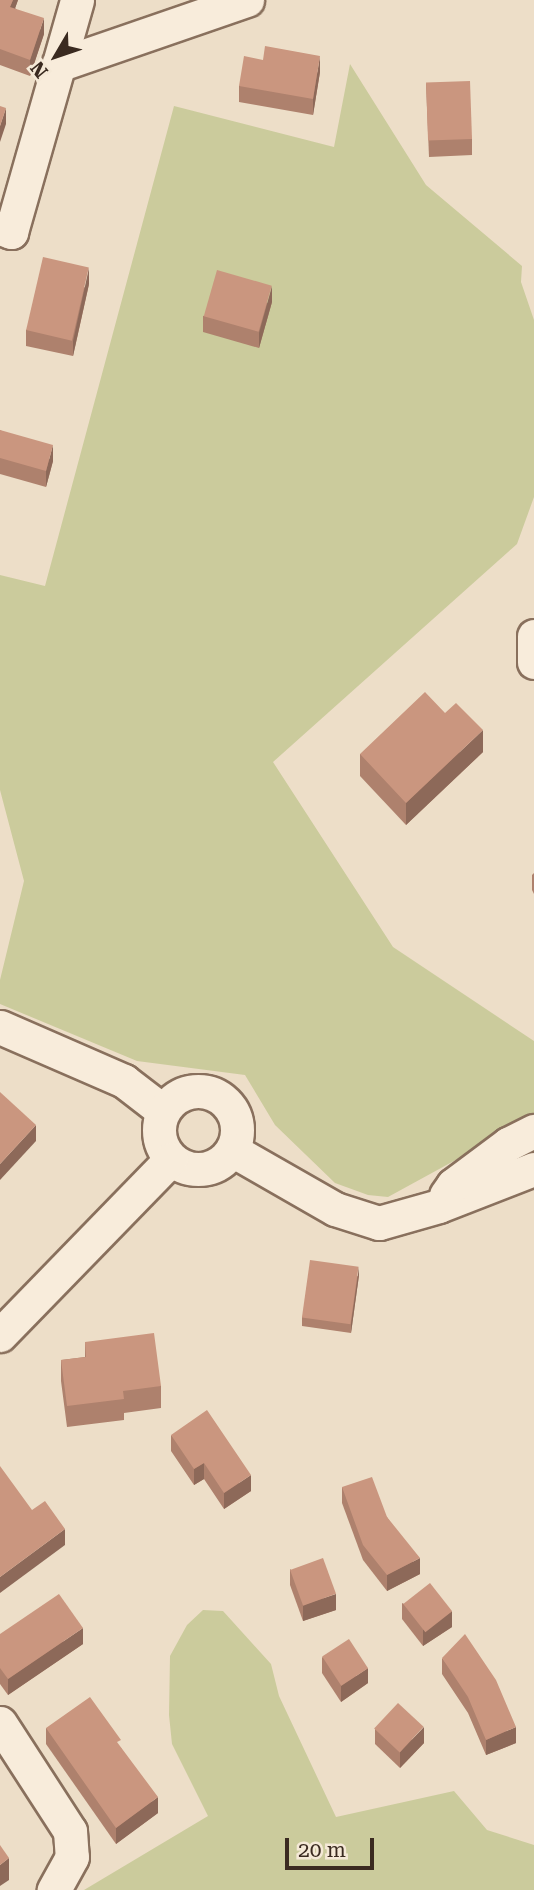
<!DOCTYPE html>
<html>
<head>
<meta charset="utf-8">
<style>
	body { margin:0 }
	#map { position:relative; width:534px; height:1890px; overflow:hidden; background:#eddec8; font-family:"Roboto Serif",serif }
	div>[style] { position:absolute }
	.green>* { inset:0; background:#cbcb9c }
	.roads { filter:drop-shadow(2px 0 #89705d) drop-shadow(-2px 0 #89705d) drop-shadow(0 2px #89705d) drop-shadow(0 -2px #89705d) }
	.minor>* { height:33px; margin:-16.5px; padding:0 16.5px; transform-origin:16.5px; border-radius:16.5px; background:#f8ecdb }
	.minor>.ring { margin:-16.5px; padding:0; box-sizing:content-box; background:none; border:33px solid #f8ecdb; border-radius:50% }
	.wall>* { inset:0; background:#ae816d }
	.shaded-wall>* { inset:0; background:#8d6959 }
	.building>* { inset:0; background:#ca967f; transform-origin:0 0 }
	span { translate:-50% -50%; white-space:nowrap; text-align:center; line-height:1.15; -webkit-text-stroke:6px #f5e9d7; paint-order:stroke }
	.north { position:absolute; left:21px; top:21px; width:70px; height:70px; -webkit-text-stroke:5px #f5e9d7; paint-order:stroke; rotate:231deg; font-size:19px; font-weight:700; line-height:28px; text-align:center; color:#3a2a20 }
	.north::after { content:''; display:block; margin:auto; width:24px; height:32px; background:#3a2a20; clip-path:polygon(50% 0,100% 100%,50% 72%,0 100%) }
	.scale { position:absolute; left:285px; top:1838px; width:89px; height:32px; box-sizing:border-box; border:4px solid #3a2a20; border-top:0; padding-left:9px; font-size:21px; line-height:24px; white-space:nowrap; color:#3a2a20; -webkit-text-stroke:5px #f5e9d7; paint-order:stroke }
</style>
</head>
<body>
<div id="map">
	<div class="green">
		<div style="clip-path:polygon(350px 64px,426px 185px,522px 266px,521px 282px,534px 320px,534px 497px,517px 544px,273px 762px,393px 947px,534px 1041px,534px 1117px,388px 1197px,368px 1195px,335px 1183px,275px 1125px,245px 1075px,137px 1061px,0 1004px,0 980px,24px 881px,0 790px,0 575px,45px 586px,174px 106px,334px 147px)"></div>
		<div style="clip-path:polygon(203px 1610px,223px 1611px,271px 1664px,279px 1696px,336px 1817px,454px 1791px,487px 1830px,534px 1845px,534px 1890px,84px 1890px,208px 1816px,172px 1744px,169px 1715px,170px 1656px,187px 1625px)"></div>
	</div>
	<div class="roads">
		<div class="minor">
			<div style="left:58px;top:65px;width:200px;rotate:-19deg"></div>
			<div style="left:0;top:228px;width:12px;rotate:20deg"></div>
			<div style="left:11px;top:232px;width:241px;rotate:-74.1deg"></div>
			<div style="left:534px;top:636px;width:26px;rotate:90deg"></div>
			<div style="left:0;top:1027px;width:135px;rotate:23.5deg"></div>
			<div style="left:124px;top:1081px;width:49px;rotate:37.6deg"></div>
			<div class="ring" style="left:159px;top:1091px;width:45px;height:45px"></div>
			<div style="left:232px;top:1150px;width:119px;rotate:29.8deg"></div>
			<div style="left:335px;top:1209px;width:46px;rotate:17.7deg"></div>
			<div style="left:379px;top:1223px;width:62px;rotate:-15.8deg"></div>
			<div style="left:439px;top:1206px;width:102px;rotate:-21.3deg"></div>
			<div style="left:446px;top:1195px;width:12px;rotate:-55deg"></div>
			<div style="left:453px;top:1185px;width:69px;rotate:-36.7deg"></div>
			<div style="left:508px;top:1144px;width:29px;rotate:-27deg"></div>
			<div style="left:0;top:1335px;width:245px;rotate:-45.8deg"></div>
			<div style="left:0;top:1723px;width:129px;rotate:57.1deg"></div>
			<div style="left:70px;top:1831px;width:26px;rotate:86deg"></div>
			<div style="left:72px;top:1857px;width:38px;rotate:119deg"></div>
		</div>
	</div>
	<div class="wall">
		<div style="clip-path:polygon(0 0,18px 0,15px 8px,44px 34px,30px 76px,0 65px)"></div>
		<div style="clip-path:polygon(320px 72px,313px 115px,239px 102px,239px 86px)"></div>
		<div style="clip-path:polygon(426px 83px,472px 139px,472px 155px,429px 157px)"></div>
		<div style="clip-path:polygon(89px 284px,73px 356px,26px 346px,26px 330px)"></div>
		<div style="clip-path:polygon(272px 302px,259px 348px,203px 332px,203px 316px)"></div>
		<div style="clip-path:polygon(0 430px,53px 461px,46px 487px,0 474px)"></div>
		<div style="clip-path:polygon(483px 752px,406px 825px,360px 776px,360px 754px)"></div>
		<div style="clip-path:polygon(534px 873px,534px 894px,532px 890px,532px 875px)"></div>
		<div style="clip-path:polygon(359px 1275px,351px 1333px,302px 1326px,302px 1317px)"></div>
		<div style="clip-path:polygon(85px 1342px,161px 1386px,161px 1408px,124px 1413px,124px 1420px,67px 1427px,61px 1381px,61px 1360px,85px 1357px)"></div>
		<div style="clip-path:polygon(171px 1435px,251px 1491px,224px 1509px,204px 1479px,194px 1485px,171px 1451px)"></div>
		<div style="clip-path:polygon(342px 1487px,387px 1517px,420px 1574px,387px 1591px,363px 1560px,342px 1503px)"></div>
		<div style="clip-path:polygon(290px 1569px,336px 1610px,303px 1621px,290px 1585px)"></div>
		<div style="clip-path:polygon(402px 1603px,452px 1627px,423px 1646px,402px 1619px)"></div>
		<div style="clip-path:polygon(0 1634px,83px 1644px,8px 1695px,0 1684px)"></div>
		<div style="clip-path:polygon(322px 1657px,368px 1683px,341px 1702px,322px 1673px)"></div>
		<div style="clip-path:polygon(442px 1658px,516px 1743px,486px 1755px,468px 1713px,442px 1674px)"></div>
		<div style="clip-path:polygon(46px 1728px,121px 1748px,158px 1813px,116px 1844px,46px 1744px)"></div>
		<div style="clip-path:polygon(375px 1729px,424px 1743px,400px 1768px,375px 1744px)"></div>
	</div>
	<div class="shaded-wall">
		<div style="clip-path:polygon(13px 0,18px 0,10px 23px,10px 7px)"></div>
		<div style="clip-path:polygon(44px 18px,44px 34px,30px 76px,30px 60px)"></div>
		<div style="clip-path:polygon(320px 56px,320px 72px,313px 115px,313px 99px)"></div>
		<div style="clip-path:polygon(6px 108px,6px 124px,0 142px,0 126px)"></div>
		<div style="clip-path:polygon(89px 268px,89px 284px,73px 356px,73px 341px)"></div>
		<div style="clip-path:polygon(272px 286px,272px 302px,259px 348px,259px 333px)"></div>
		<div style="clip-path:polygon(53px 445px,53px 461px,46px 487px,46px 471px)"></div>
		<div style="clip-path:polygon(483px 730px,483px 752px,406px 825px,406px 803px)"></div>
		<div style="clip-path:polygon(36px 1125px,36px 1141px,0 1180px,0 1164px)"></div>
		<div style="clip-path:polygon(359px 1267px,359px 1275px,351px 1333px,351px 1324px)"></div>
		<div style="clip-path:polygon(204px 1463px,204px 1479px,194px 1485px,194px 1469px)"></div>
		<div style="clip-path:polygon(251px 1475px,251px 1491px,224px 1509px,224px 1493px)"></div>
		<div style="clip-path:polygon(65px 1529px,65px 1545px,0 1593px,0 1577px)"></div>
		<div style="clip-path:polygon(420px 1558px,420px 1574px,387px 1591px,387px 1575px)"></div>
		<div style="clip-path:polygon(336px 1594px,336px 1610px,303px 1621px,303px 1605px)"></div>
		<div style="clip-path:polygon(452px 1611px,452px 1627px,423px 1646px,423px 1630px)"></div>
		<div style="clip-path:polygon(83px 1628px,83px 1644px,8px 1695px,8px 1679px)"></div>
		<div style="clip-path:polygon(368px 1668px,368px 1683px,341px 1702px,341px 1686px)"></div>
		<div style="clip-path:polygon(424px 1727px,424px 1743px,400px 1768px,400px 1752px)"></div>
		<div style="clip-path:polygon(516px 1727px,516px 1743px,486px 1755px,486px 1740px)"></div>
		<div style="clip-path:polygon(158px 1797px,158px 1813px,116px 1844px,116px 1828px)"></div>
		<div style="clip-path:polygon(9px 1858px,9px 1880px,0 1886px,0 1865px)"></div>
	</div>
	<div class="building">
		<div style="clip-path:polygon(0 0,13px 0,10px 7px,44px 18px,30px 60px,0 49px)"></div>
		<div style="clip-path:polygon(265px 46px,320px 56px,313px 99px,239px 86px,244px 56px,263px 60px)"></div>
		<div style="left:470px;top:81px;width:58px;height:44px;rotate:88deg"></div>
		<div style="clip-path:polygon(0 106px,6px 108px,0 126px)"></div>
		<div style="left:43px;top:257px;width:47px;height:75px;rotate:13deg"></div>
		<div style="left:217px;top:270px;width:57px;height:48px;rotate:16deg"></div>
		<div style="clip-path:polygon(0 430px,53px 445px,46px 471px,0 458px)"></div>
		<div style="clip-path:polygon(425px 692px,445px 713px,456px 703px,483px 730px,406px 803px,360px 754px)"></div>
		<div style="clip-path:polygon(0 1092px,36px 1125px,0 1164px)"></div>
		<div style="left:310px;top:1260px;width:49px;height:58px;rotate:8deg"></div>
		<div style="clip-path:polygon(154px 1333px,161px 1386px,123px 1391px,124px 1399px,67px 1406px,61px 1360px,86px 1357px,85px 1342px)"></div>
		<div style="clip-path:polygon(207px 1410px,251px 1475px,224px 1493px,204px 1463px,194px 1469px,171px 1435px)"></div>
		<div style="clip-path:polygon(0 1466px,32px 1510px,45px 1501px,65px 1529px,0 1577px)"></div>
		<div style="clip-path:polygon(372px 1477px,387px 1517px,420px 1558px,387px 1575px,363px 1545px,342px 1487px)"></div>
		<div style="left:323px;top:1558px;width:38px;height:35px;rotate:70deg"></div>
		<div style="left:430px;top:1583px;width:36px;height:34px;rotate:52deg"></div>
		<div style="clip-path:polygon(59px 1594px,83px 1628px,8px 1679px,0 1668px,0 1634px)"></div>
		<div style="clip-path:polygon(465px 1634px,496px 1680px,516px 1727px,486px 1740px,468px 1697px,442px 1658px)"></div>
		<div style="left:349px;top:1639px;width:35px;height:32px;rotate:57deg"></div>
		<div style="clip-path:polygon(90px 1697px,121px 1740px,117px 1742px,158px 1797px,116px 1828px,46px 1728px)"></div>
		<div style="left:398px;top:1703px;width:35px;height:35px;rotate:43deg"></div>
		<div style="clip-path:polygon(0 1845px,9px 1858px,0 1865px)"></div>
	</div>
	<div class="north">N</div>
	<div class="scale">20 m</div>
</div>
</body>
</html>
